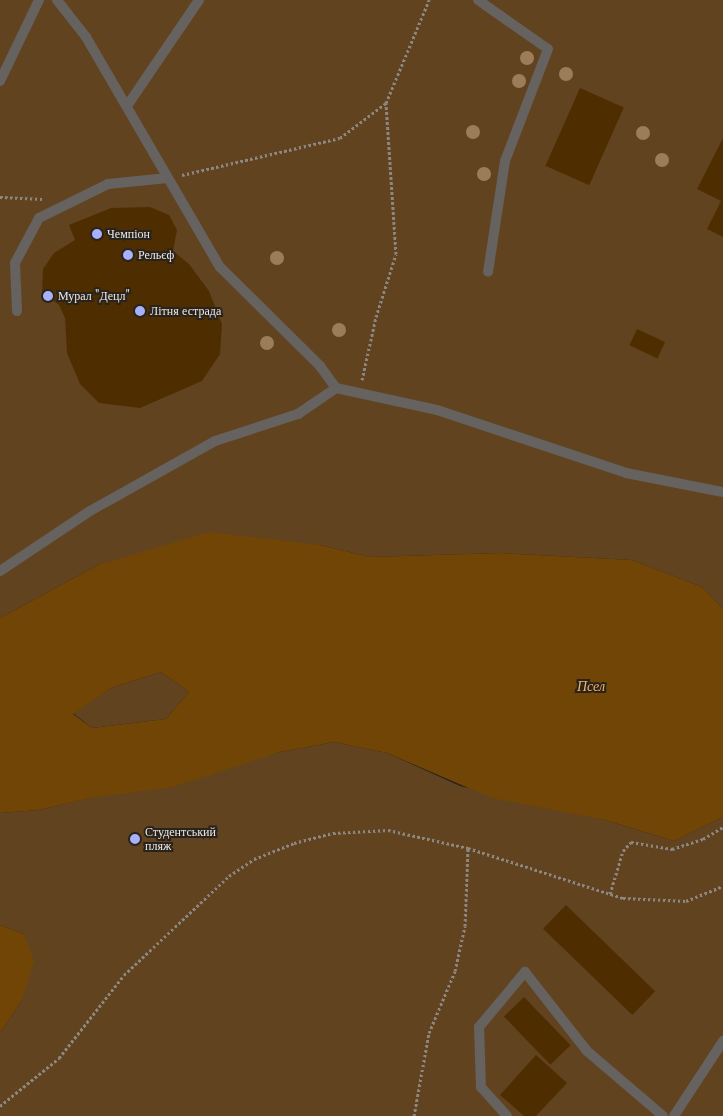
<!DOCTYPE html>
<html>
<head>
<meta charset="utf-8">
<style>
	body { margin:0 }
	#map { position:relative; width:723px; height:1116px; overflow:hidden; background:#29231c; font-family:"Libre Baskerville",serif }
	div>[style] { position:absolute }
	.green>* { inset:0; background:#62431f }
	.water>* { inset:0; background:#704506 }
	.building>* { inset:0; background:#4e2e00; transform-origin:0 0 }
	.path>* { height:3px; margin-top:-1.5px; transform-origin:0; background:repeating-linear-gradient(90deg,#8c8781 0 2.5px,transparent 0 5px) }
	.lane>* { height:10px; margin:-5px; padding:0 5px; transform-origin:5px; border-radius:5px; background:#65625f }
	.trees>* { width:14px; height:14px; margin:-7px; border-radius:50%; background:#9d7d59 }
	.dots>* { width:14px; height:14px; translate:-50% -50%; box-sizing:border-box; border:2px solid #29231c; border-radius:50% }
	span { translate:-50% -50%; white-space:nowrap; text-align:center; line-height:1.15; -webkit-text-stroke:4px #29231c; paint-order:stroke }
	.poi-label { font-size:12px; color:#ede9e5 }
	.left { translate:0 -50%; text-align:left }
	.water-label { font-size:14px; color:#f6b367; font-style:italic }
</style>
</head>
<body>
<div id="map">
	<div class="green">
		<div style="clip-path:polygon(0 0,723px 0,723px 609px,702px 587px,632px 560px,499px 553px,370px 557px,320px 545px,98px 565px,0 618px)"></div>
		<div style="clip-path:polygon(161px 672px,189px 692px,166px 719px,92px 728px,73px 713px,111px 688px)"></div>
		<div style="clip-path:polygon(334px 742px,387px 753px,460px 786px,605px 820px,674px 841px,723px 817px,723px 1116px,0 1116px,0 1033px,22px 1000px,24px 934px,0 925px,0 813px,39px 810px,280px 752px)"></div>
	</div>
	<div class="water">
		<div style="clip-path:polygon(evenodd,209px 532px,320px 545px,370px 557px,499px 553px,632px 560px,702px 587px,723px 609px,723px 817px,674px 841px,605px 820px,492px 798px,387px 753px,334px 742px,280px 752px,173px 787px,90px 798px,39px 810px,0 813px,0 618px,98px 565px,209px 532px,161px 672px,189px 692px,166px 719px,92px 728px,73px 714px,111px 688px,161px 672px)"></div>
		<div style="clip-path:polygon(0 925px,24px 934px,34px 961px,22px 1000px,0 1033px)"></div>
	</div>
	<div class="building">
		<div style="left:580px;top:88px;width:48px;height:85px;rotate:24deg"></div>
		<div style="clip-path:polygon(723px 138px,723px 237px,707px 229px,721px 201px,697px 189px)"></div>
		<div style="clip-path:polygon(150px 207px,169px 215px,177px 230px,173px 251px,189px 264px,209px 291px,222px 324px,220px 354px,202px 381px,140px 408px,99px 403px,80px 384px,67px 353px,65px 318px,59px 305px,42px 292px,43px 269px,54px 253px,75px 240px,69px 225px,111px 208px)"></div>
		<div style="left:637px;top:329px;width:31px;height:18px;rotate:25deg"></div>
		<div style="left:566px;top:905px;width:124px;height:33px;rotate:44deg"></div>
		<div style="left:524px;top:997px;width:67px;height:28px;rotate:46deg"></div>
		<div style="clip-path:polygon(536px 1055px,567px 1083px,536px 1116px,524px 1116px,500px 1095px)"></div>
	</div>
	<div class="path">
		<div style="left:182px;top:175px;width:162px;rotate:-13.2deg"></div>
		<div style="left:340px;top:138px;width:58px;rotate:-37.3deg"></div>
		<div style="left:386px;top:103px;width:112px;rotate:-67.3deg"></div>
		<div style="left:0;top:197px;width:42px;rotate:2.7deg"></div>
		<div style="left:362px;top:380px;width:65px;rotate:-77.5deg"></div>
		<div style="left:376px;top:317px;width:66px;rotate:-72.4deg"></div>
		<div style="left:396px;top:254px;width:151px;rotate:-93.8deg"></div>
		<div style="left:610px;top:894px;width:45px;rotate:-73.2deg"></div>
		<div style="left:623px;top:851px;width:12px;rotate:-48deg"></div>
		<div style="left:631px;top:842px;width:42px;rotate:9.7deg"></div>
		<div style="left:672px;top:849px;width:33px;rotate:-18deg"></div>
		<div style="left:703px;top:839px;width:23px;rotate:-31deg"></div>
		<div style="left:0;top:1106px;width:76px;rotate:-39.1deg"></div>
		<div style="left:59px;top:1058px;width:105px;rotate:-51.9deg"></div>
		<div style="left:124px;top:975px;width:144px;rotate:-43.3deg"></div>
		<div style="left:229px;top:876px;width:30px;rotate:-34deg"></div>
		<div style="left:254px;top:859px;width:43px;rotate:-21.8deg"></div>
		<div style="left:294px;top:843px;width:40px;rotate:-14.4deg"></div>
		<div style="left:333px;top:833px;width:55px;rotate:-3.1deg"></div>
		<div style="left:388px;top:830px;width:82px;rotate:12.7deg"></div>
		<div style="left:468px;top:848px;width:163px;rotate:17.9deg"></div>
		<div style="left:623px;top:898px;width:63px;rotate:2.7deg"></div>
		<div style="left:686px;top:901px;width:40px;rotate:-22deg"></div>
		<div style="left:414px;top:1116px;width:84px;rotate:-79.8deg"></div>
		<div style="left:429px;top:1033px;width:67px;rotate:-67.2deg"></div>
		<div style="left:455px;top:971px;width:46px;rotate:-77.5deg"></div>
		<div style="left:465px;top:926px;width:78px;rotate:-87.8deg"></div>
	</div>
	<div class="lane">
		<div style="left:57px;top:0;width:47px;rotate:51.9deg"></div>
		<div style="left:86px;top:37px;width:266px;rotate:59.8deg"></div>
		<div style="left:220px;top:267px;width:141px;rotate:44.7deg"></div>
		<div style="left:320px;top:366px;width:27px;rotate:54deg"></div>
		<div style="left:336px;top:388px;width:103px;rotate:12.3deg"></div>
		<div style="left:437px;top:410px;width:199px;rotate:18.4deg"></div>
		<div style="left:626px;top:473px;width:99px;rotate:11.1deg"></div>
		<div style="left:478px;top:0;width:85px;rotate:35deg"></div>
		<div style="left:548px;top:49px;width:120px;rotate:111deg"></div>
		<div style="left:505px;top:161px;width:112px;rotate:98.7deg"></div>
		<div style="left:0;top:81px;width:90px;rotate:-64.3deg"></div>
		<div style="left:127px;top:106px;width:128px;rotate:-55.8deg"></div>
		<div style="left:17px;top:311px;width:48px;rotate:-92.4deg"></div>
		<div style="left:15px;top:263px;width:51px;rotate:-61.9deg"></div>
		<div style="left:39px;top:218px;width:77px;rotate:-26.2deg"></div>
		<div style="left:108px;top:184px;width:60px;rotate:-5.7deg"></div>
		<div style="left:0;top:571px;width:108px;rotate:-33.7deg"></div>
		<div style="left:90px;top:511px;width:143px;rotate:-29.2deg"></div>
		<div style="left:215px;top:441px;width:87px;rotate:-18deg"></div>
		<div style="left:298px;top:414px;width:46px;rotate:-34.4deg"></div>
		<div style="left:507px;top:1116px;width:39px;rotate:-132deg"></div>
		<div style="left:481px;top:1087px;width:60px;rotate:-91.9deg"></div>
		<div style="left:479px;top:1027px;width:72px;rotate:-50.1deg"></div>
		<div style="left:525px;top:972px;width:100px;rotate:51.9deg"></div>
		<div style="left:587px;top:1051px;width:100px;rotate:40.5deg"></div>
		<div style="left:674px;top:1116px;width:90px;rotate:-56.8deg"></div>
	</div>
	<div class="trees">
		<div style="left:527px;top:58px"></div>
		<div style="left:566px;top:74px"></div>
		<div style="left:519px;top:81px"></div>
		<div style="left:473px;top:132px"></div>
		<div style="left:643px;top:133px"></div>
		<div style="left:662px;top:160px"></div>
		<div style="left:484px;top:174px"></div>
		<div style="left:277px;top:258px"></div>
		<div style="left:339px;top:330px"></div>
		<div style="left:267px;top:343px"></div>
	</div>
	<div class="dots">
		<div style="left:97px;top:234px;background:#a7b1fc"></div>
		<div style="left:128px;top:255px;background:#a7b1fc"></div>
		<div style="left:48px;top:296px;background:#a7b1fc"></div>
		<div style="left:140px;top:311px;background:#a7b1fc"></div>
		<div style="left:135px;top:839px;background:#a7b1fc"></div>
	</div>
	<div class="poi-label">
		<span class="left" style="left:107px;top:234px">Чемпіон</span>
		<span class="left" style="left:138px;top:255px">Рельєф</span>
		<span class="left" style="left:58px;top:296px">Мурал "Децл"</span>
		<span class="left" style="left:150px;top:311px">Літня естрада</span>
		<span class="left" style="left:145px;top:839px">Студентський<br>пляж</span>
	</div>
	<div class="water-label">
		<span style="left:591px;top:686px">Псел</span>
	</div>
</div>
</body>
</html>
